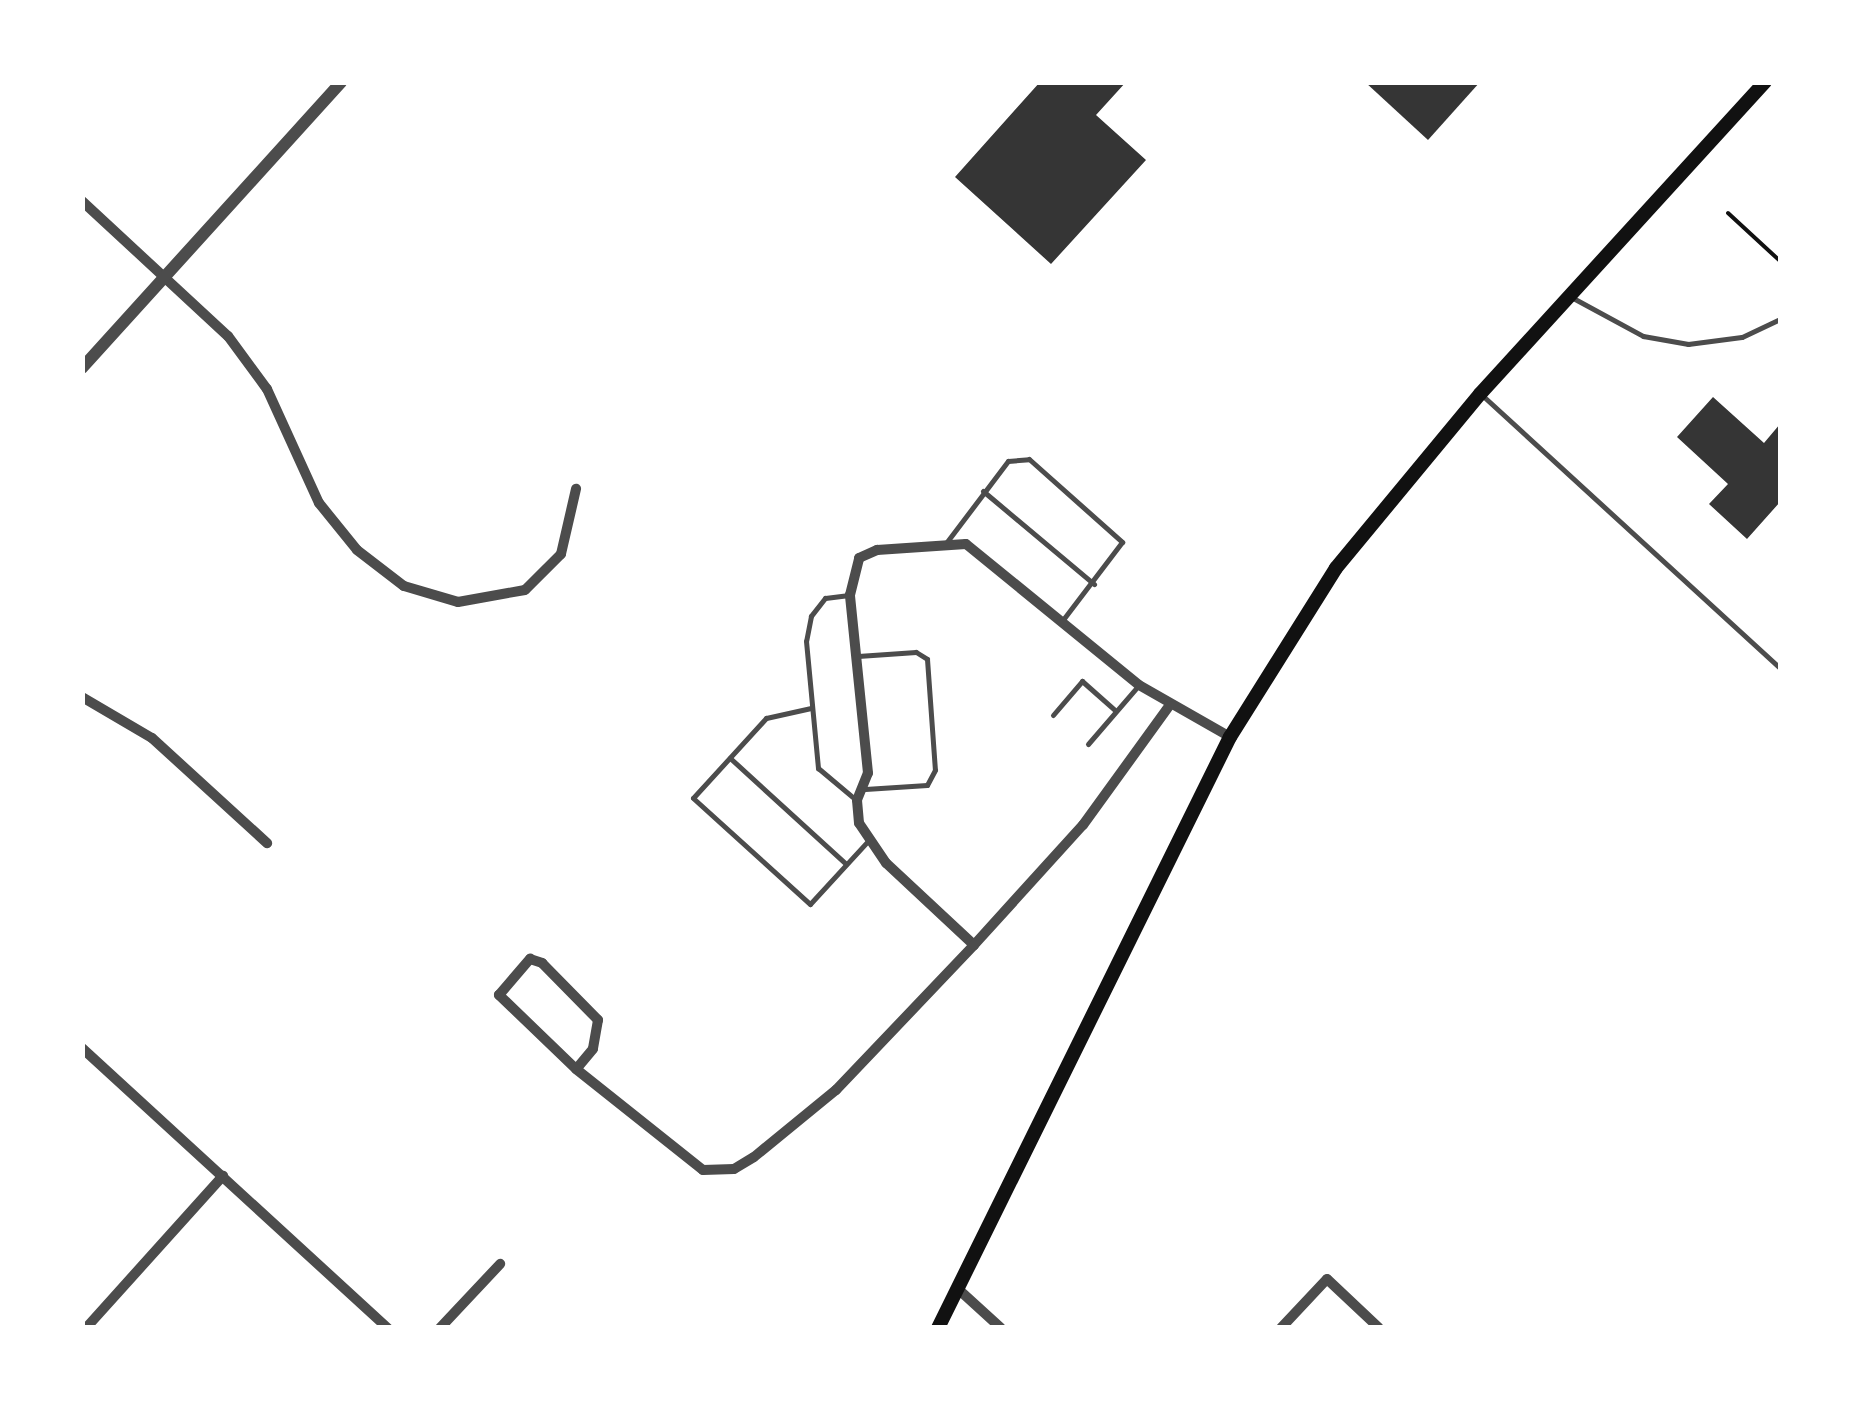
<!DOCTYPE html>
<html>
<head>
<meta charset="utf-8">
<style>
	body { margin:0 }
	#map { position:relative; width:1863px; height:1410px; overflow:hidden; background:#fff; font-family:"IBM Plex Serif",serif }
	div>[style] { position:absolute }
	.building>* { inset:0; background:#353535 }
	.path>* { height:4px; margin:-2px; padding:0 2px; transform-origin:2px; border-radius:2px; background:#111 }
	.service>* { height:5px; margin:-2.5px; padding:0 2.5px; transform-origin:2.5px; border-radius:2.5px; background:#4c4c4c }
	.minor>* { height:10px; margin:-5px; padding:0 5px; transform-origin:5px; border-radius:5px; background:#4c4c4c }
	.tertiary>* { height:12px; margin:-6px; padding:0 6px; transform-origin:6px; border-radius:6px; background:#4c4c4c }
	.secondary>* { height:14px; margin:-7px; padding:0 7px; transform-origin:7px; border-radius:7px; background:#111 }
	span { translate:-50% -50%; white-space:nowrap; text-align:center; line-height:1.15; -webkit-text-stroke:8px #fff; paint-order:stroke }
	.frame { position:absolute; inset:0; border:85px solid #fff; pointer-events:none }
</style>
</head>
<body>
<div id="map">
	<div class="building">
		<div style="clip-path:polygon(1040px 82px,1126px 82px,1096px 115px,1146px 160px,1051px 264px,955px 177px)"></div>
		<div style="clip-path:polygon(1365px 82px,1480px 82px,1428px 140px)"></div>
		<div style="clip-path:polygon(1713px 397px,1764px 443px,1780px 424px,1780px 502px,1747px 539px,1709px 504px,1728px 484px,1677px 437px)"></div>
	</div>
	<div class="path">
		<div style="left:1728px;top:213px;width:71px;rotate:42.7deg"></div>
	</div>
	<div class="service">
		<div style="left:1573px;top:298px;width:80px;rotate:28.5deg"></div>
		<div style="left:1643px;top:336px;width:46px;rotate:10.1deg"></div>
		<div style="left:1688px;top:344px;width:54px;rotate:-7.4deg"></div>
		<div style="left:1742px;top:337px;width:42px;rotate:-25.3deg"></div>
		<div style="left:1483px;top:396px;width:403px;rotate:42.5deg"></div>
		<div style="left:983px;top:491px;width:145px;rotate:40deg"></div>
		<div style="left:946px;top:543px;width:103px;rotate:-52.9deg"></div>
		<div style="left:1008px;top:461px;width:21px;rotate:-5deg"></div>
		<div style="left:1029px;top:459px;width:125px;rotate:41.7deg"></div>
		<div style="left:1122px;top:542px;width:99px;rotate:127.2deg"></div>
		<div style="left:849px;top:595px;width:24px;rotate:173deg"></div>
		<div style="left:825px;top:598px;width:23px;rotate:128deg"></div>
		<div style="left:811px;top:616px;width:25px;rotate:101deg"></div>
		<div style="left:806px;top:641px;width:128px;rotate:84.6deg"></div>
		<div style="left:818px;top:768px;width:48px;rotate:40deg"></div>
		<div style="left:858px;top:656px;width:58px;rotate:-3.9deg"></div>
		<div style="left:916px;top:652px;width:13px;rotate:32deg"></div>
		<div style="left:927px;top:659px;width:111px;rotate:85.9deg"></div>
		<div style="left:935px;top:770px;width:17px;rotate:118deg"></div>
		<div style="left:927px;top:785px;width:62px;rotate:176.3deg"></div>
		<div style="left:811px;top:708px;width:46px;rotate:167.5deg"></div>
		<div style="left:766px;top:718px;width:108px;rotate:132.4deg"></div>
		<div style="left:693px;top:798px;width:158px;rotate:42.2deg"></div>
		<div style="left:810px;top:904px;width:84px;rotate:-47.4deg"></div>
		<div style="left:1053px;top:715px;width:45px;rotate:-49.5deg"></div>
		<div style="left:1082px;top:681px;width:45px;rotate:41.4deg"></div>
		<div style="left:1088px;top:744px;width:78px;rotate:-49.2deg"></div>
		<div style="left:730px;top:758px;width:157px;rotate:42.4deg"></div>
	</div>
	<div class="minor">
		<div style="left:82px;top:201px;width:199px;rotate:42.8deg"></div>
		<div style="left:228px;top:336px;width:66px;rotate:53.7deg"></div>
		<div style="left:267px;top:389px;width:125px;rotate:65.5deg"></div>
		<div style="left:319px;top:503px;width:60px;rotate:51deg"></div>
		<div style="left:357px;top:550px;width:59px;rotate:37.5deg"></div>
		<div style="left:404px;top:586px;width:56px;rotate:16.5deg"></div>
		<div style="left:458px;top:602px;width:68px;rotate:-10.2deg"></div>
		<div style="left:525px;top:590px;width:51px;rotate:-45deg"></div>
		<div style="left:561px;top:554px;width:67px;rotate:-77deg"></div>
		<div style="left:82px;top:697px;width:81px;rotate:30.4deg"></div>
		<div style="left:152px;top:738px;width:156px;rotate:42.4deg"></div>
		<div style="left:974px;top:945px;width:120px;rotate:-137deg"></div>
		<div style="left:886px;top:863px;width:48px;rotate:-124deg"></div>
		<div style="left:859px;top:823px;width:23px;rotate:-95deg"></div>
		<div style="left:857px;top:800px;width:29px;rotate:-68deg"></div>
		<div style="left:868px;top:773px;width:179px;rotate:-95.8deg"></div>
		<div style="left:850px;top:595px;width:38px;rotate:-76deg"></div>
		<div style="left:859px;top:558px;width:20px;rotate:-24deg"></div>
		<div style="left:877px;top:550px;width:89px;rotate:-3.9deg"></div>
		<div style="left:966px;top:544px;width:223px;rotate:39.2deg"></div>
		<div style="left:1139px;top:685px;width:105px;rotate:29.7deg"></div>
		<div style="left:530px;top:959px;width:13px;rotate:18deg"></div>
		<div style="left:542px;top:963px;width:80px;rotate:45.5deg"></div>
		<div style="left:598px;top:1020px;width:29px;rotate:100deg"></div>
		<div style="left:593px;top:1049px;width:26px;rotate:130deg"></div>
		<div style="left:576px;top:1069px;width:107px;rotate:-136.1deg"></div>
		<div style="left:499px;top:995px;width:48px;rotate:-49.3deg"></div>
		<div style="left:82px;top:1048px;width:415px;rotate:42.5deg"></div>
		<div style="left:576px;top:1069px;width:162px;rotate:38.5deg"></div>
		<div style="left:703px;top:1170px;width:31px;rotate:-2deg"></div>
		<div style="left:734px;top:1169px;width:23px;rotate:-31deg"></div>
		<div style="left:754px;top:1157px;width:106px;rotate:-39.3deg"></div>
		<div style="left:836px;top:1090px;width:200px;rotate:-46.4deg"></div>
		<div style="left:974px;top:945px;width:162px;rotate:-47.8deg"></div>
		<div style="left:1083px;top:825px;width:147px;rotate:-54.1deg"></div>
		<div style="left:957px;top:1288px;width:59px;rotate:42.3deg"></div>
		<div style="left:86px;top:1328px;width:205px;rotate:-48deg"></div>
		<div style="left:440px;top:1328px;width:88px;rotate:-46.8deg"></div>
		<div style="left:1281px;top:1328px;width:67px;rotate:-46.8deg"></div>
		<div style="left:1327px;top:1279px;width:71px;rotate:43.3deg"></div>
	</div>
	<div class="tertiary">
		<div style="left:82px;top:368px;width:386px;rotate:-47.8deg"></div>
	</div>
	<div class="secondary">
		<div style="left:938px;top:1328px;width:659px;rotate:-63.71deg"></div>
		<div style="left:1230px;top:737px;width:199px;rotate:-57.9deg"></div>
		<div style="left:1336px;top:568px;width:226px;rotate:-50.4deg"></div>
		<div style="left:1480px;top:394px;width:423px;rotate:-47.6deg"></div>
	</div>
	<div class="frame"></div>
</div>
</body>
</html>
